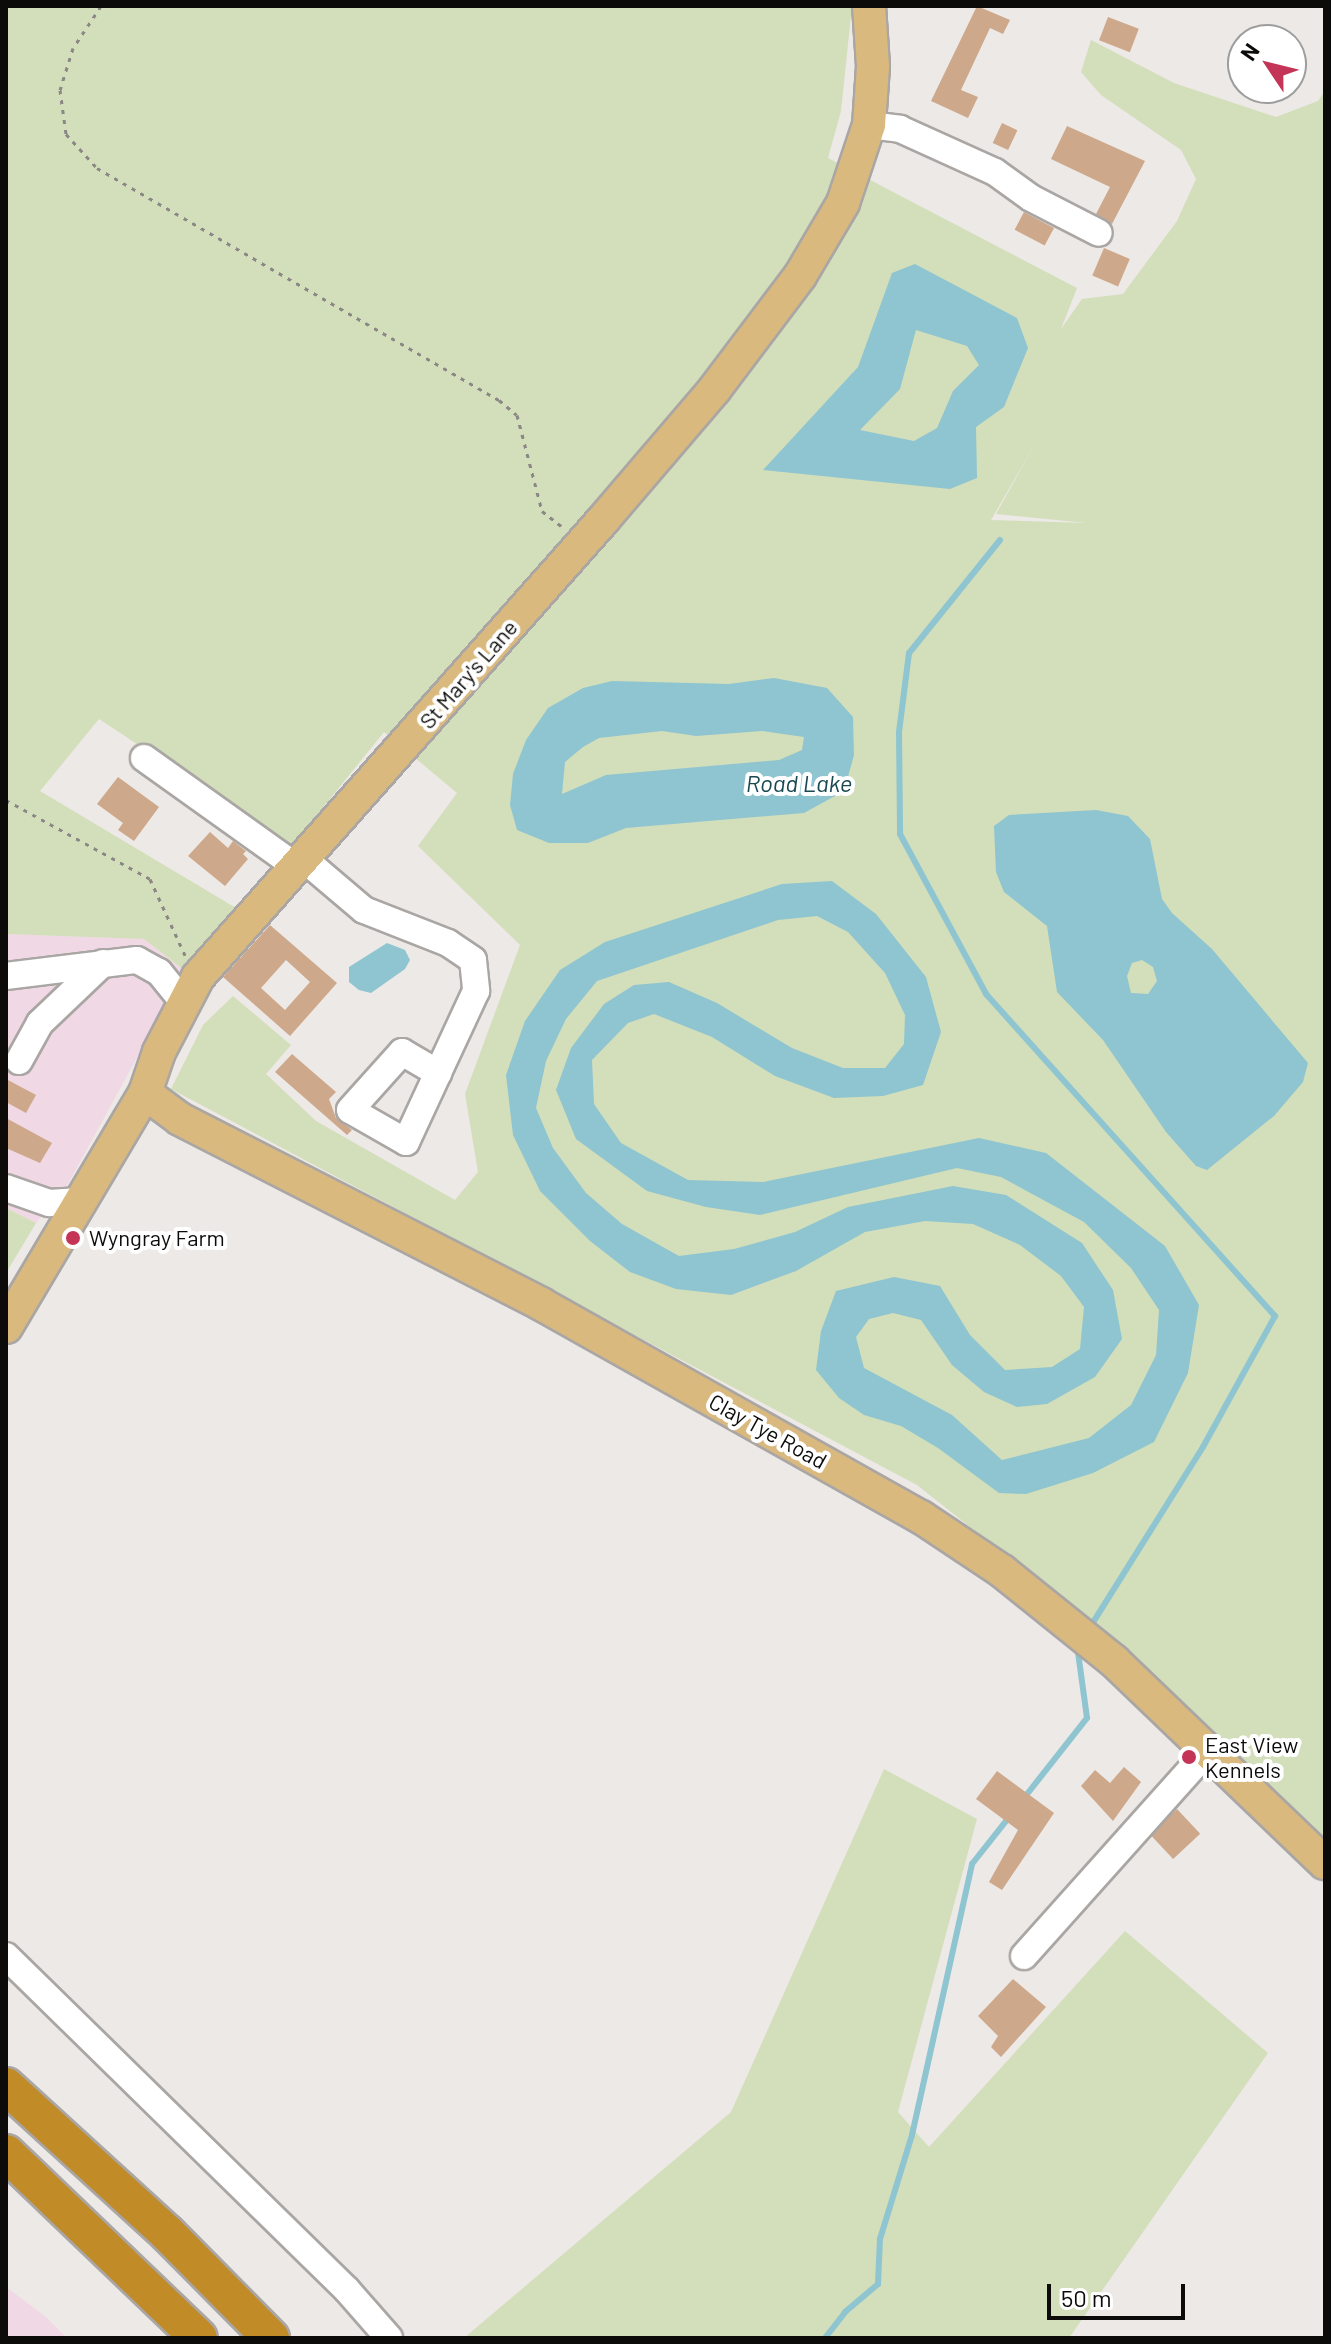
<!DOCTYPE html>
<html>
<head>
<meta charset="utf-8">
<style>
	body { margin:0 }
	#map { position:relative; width:1331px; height:2344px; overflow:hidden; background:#ede9e6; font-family:Barlow,sans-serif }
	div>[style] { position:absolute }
	.industrial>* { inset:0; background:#f0d8e4 }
	.green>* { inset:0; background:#d3debb }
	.water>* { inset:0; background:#8ec5d0 }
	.stream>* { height:6px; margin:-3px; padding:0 3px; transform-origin:3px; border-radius:3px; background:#8ec5d0 }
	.building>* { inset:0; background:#cda88b; transform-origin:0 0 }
	.path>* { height:3px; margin-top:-1.5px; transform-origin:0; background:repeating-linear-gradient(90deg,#8a8785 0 4px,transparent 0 10px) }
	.roads { filter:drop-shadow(2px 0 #aaa6a4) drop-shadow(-2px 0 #aaa6a4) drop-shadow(0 2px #aaa6a4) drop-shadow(0 -2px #aaa6a4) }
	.minor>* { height:26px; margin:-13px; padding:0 13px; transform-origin:13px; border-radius:13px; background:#fff }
	.major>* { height:32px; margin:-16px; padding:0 16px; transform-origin:16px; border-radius:16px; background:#dab97e }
	.highway>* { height:36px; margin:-18px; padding:0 18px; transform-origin:18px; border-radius:18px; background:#c18b28 }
	.dots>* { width:22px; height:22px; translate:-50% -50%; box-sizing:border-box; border:4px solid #fff; border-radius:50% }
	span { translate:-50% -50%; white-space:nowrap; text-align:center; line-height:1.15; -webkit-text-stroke:8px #fff; paint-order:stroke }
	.street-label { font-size:22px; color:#0c0b0a }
	.poi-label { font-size:22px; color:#0c0b0a }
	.left { translate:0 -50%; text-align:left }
	.water-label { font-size:24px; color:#184952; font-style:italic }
	.frame { position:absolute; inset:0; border:8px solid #0c0b0a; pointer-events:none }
	.north { position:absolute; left:1227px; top:24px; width:80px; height:80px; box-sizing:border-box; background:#fff; border:2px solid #9e9d9d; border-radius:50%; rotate:305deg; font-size:22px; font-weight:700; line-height:32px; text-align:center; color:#0c0b0a }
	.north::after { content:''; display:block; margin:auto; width:28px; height:36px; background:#c43457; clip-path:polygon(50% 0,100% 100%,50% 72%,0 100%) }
	.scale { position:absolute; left:1047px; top:2284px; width:138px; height:36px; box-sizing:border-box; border:4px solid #0c0b0a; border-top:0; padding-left:10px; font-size:24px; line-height:28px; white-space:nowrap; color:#0c0b0a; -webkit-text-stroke:6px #fff; paint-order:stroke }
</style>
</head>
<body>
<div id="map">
	<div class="industrial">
		<div style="clip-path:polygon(6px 934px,144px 939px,184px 971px,68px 1184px,36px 1223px,6px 1208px)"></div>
		<div style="clip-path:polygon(6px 2287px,46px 2317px,67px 2338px,6px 2338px)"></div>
	</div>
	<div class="green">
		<div style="clip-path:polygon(evenodd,6px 6px,852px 6px,841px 111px,828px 158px,1077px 288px,1061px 329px,1082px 299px,1123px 294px,1177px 221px,1196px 179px,1181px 150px,1101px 95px,1081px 72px,1091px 40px,1174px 83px,1276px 117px,1318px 101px,1325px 91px,1325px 1842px,1114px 1641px,917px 1485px,171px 1089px,203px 1025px,233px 996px,291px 1045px,266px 1074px,316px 1121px,455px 1200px,478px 1172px,465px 1094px,520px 945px,418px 846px,457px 793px,384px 732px,292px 846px,99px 719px,40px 791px,236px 908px,185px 971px,144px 939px,6px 934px,6px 6px,1036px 442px,996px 514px,1087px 523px,991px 520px,1036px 442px)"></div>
		<div style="clip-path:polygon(6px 1208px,36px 1223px,6px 1273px)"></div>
		<div style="clip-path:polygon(884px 1769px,977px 1819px,898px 2112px,929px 2147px,1125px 1931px,1268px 2053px,1069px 2338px,464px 2338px,731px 2112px)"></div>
	</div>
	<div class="water">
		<div style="clip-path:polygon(evenodd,915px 264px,1017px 318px,1028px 348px,1004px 407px,976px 427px,977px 478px,950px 489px,763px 470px,858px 367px,892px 273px,915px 264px,916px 330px,967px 346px,979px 365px,953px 391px,937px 428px,914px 441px,860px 430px,900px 389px,916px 330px)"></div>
		<div style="clip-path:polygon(evenodd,774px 678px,827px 688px,853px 717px,854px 755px,844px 791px,804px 813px,626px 828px,588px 843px,549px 843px,517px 830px,510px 805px,513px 774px,526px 740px,548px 708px,583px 688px,612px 681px,729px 684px,774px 678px,662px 731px,696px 736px,762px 731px,804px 737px,802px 750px,779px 760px,606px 775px,562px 794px,565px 762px,583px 747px,599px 738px,662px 731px)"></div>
		<div style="clip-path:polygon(evenodd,1096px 810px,1128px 816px,1150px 839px,1162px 899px,1172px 913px,1212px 949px,1308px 1063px,1303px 1082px,1274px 1116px,1207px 1170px,1196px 1166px,1166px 1132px,1103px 1040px,1057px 992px,1047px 926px,1004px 892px,996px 872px,994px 826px,1009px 815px,1096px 810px,1142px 960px,1153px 967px,1157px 981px,1148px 994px,1131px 993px,1127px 976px,1132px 963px,1142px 960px)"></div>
		<div style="clip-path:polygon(evenodd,832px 881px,876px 914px,926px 977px,941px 1032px,923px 1085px,883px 1096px,834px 1098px,775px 1076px,712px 1037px,654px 1014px,628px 1023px,592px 1060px,594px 1104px,621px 1143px,688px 1180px,763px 1182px,979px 1138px,1046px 1153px,1165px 1246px,1199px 1305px,1188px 1373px,1154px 1442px,1093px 1473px,1026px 1494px,999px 1493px,938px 1448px,901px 1426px,864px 1415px,839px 1398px,816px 1370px,821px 1331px,836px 1291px,894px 1277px,940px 1286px,970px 1335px,1005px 1370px,1052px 1367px,1080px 1349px,1084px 1307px,1061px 1276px,1020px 1245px,973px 1224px,925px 1221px,865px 1232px,796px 1271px,731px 1295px,676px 1289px,630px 1272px,590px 1241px,540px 1191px,513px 1135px,506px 1075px,525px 1021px,560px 970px,605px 942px,782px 884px,832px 881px,817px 916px,848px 932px,885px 973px,905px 1015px,904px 1044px,885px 1068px,843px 1068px,792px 1048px,717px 1003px,669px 982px,634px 985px,604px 1004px,571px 1048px,556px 1090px,576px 1139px,647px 1191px,706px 1207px,760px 1215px,957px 1168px,1001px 1177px,1084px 1222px,1131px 1268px,1159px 1310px,1156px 1355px,1131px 1405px,1089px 1438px,1002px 1460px,952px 1415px,864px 1368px,856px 1337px,869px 1319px,893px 1313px,921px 1320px,952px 1365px,984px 1392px,1017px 1407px,1047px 1404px,1095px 1377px,1122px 1339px,1113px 1290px,1082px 1243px,1006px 1195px,953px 1186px,848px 1207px,795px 1232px,734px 1249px,679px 1256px,622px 1224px,586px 1193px,553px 1148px,536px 1108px,546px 1061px,566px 1019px,597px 981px,778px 920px,817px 916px)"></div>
		<div style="clip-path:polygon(387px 943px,405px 950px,410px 960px,405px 969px,371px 993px,359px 990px,349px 982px,349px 967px)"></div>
	</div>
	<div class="stream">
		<div style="left:1000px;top:540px;width:145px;rotate:128.8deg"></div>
		<div style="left:909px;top:653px;width:80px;rotate:97.2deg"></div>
		<div style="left:899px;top:732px;width:102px;rotate:89.4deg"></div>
		<div style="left:900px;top:834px;width:182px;rotate:61.7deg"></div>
		<div style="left:986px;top:994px;width:433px;rotate:48.1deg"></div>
		<div style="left:1275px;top:1316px;width:149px;rotate:118.8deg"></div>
		<div style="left:1203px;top:1447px;width:209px;rotate:122.1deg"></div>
		<div style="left:1024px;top:1798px;width:102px;rotate:-51.8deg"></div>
		<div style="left:1087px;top:1718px;width:67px;rotate:-97.8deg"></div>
		<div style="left:825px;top:2338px;width:33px;rotate:-52deg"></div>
		<div style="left:845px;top:2312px;width:43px;rotate:-40.3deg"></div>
		<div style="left:878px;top:2284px;width:45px;rotate:-87.5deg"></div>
		<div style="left:880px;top:2239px;width:109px;rotate:-72.9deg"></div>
		<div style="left:912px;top:2135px;width:278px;rotate:-77.5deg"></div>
		<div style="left:972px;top:1864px;width:61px;rotate:-51.6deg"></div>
	</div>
	<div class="building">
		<div style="clip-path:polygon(977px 6px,1010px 20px,1003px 34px,990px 28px,961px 90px,978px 97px,968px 118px,931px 101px)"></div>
		<div style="left:1108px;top:17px;width:33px;height:25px;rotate:21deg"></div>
		<div style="left:1002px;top:123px;width:17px;height:22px;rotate:25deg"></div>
		<div style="clip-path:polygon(1067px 126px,1145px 161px,1112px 224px,1096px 214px,1110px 187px,1051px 159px)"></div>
		<div style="left:1024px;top:212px;width:34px;height:20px;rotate:28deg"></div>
		<div style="left:1104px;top:248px;width:28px;height:30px;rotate:23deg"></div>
		<div style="clip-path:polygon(118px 777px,159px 807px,134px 841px,118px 830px,123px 823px,97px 804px)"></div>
		<div style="clip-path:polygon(210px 832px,228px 848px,233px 841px,246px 851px,243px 854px,248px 859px,225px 886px,188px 856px)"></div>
		<div style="clip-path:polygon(evenodd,270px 925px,337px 983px,290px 1036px,223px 977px,270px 925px,286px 960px,310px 982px,285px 1010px,261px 988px,286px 960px)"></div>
		<div style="clip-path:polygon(292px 1054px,336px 1092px,329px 1099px,336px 1118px,352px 1130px,347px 1135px,275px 1072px)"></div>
		<div style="clip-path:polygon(6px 1079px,36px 1095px,26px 1113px,6px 1102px)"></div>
		<div style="clip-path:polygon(6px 1118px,52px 1143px,40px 1163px,6px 1148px)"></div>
		<div style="clip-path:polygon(1124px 1767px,1141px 1782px,1113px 1821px,1081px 1786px,1095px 1770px,1110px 1783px)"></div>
		<div style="clip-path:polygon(997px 1771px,1054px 1813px,1002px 1890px,989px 1882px,1018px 1830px,976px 1799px)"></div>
		<div style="left:1177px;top:1809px;width:34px;height:37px;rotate:47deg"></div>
		<div style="clip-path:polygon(1013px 1979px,1046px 2007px,1001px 2057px,991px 2047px,998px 2036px,978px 2016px)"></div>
	</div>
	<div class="path">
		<div style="left:101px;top:6px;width:50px;rotate:123.7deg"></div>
		<div style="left:73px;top:48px;width:44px;rotate:107.2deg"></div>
		<div style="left:60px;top:90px;width:44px;rotate:82.2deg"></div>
		<div style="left:66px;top:134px;width:46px;rotate:47.6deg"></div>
		<div style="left:97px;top:168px;width:464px;rotate:30deg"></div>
		<div style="left:499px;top:400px;width:23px;rotate:40deg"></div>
		<div style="left:517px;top:415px;width:99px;rotate:75.4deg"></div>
		<div style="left:542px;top:511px;width:28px;rotate:38deg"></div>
		<div style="left:6px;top:800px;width:164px;rotate:28.7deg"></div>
		<div style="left:150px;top:879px;width:84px;rotate:65.3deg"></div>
	</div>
	<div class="roads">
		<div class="minor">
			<div style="left:869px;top:125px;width:31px;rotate:7deg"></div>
			<div style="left:900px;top:129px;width:104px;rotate:24.4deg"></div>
			<div style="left:995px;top:172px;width:44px;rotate:35.8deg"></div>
			<div style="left:1031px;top:198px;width:76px;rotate:27.2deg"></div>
			<div style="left:144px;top:758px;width:189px;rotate:35.5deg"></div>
			<div style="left:305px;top:860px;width:77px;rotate:40.3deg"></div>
			<div style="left:364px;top:910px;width:90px;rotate:21.4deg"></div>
			<div style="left:448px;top:943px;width:30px;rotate:34deg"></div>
			<div style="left:473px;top:960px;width:31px;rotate:84deg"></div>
			<div style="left:476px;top:991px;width:90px;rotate:114.9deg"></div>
			<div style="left:438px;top:1073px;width:76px;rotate:114.9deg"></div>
			<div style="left:406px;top:1142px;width:64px;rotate:-150.3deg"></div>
			<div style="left:350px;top:1110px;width:78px;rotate:-48.1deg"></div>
			<div style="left:402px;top:1052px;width:42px;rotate:30.3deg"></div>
			<div style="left:6px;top:976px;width:132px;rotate:-7deg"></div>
			<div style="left:137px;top:960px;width:25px;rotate:29deg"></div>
			<div style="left:159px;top:972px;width:40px;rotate:51deg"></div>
			<div style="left:19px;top:1061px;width:43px;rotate:-61.1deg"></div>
			<div style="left:40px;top:1023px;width:87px;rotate:-43.6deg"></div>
			<div style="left:6px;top:1188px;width:46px;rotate:19.2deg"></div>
			<div style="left:49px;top:1203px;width:27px;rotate:-4deg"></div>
			<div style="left:6px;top:1956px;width:477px;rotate:44.4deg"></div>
			<div style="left:347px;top:2290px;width:64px;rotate:48.8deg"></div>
			<div style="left:1024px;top:1956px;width:275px;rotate:-48.2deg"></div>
		</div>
		<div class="major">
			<div style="left:145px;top:1093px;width:44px;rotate:36.6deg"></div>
			<div style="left:180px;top:1119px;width:406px;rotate:27.1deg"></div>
			<div style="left:541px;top:1304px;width:436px;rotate:29.3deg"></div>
			<div style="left:921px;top:1517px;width:97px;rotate:33.7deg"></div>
			<div style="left:1002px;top:1571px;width:144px;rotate:38.8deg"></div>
			<div style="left:1114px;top:1661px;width:292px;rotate:43.8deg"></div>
			<div style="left:6px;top:1327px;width:272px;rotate:-59.3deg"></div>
			<div style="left:145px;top:1093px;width:43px;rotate:-71.1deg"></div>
			<div style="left:159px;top:1052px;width:85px;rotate:-62.5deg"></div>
			<div style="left:198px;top:977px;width:611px;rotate:-48.45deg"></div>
			<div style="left:603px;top:520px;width:171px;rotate:-49.5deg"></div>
			<div style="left:714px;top:390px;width:143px;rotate:-53deg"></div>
			<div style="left:800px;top:276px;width:85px;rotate:-59.5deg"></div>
			<div style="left:843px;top:203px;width:82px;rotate:-71.6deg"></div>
			<div style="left:869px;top:125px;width:59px;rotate:-86.1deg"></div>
			<div style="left:873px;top:66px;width:60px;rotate:-93.8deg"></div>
		</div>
		<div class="highway">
			<div style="left:6px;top:2086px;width:218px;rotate:42.4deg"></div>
			<div style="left:167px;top:2233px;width:148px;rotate:45.3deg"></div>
			<div style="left:6px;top:2153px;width:267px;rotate:43.8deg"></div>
		</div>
	</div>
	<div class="dots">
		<div style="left:73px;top:1238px;background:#c43457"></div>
		<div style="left:1189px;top:1757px;background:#c43457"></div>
	</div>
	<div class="street-label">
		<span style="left:468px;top:674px;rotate:-49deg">St Mary's Lane</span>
		<span style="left:768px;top:1431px;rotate:29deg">Clay Tye Road</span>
	</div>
	<div class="poi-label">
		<span class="left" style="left:89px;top:1238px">Wyngray Farm</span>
		<span class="left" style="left:1205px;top:1757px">East View<br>Kennels</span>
	</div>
	<div class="water-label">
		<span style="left:799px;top:783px">Road Lake</span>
	</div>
	<div class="frame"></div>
	<div class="north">N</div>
	<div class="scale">50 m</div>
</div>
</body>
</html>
